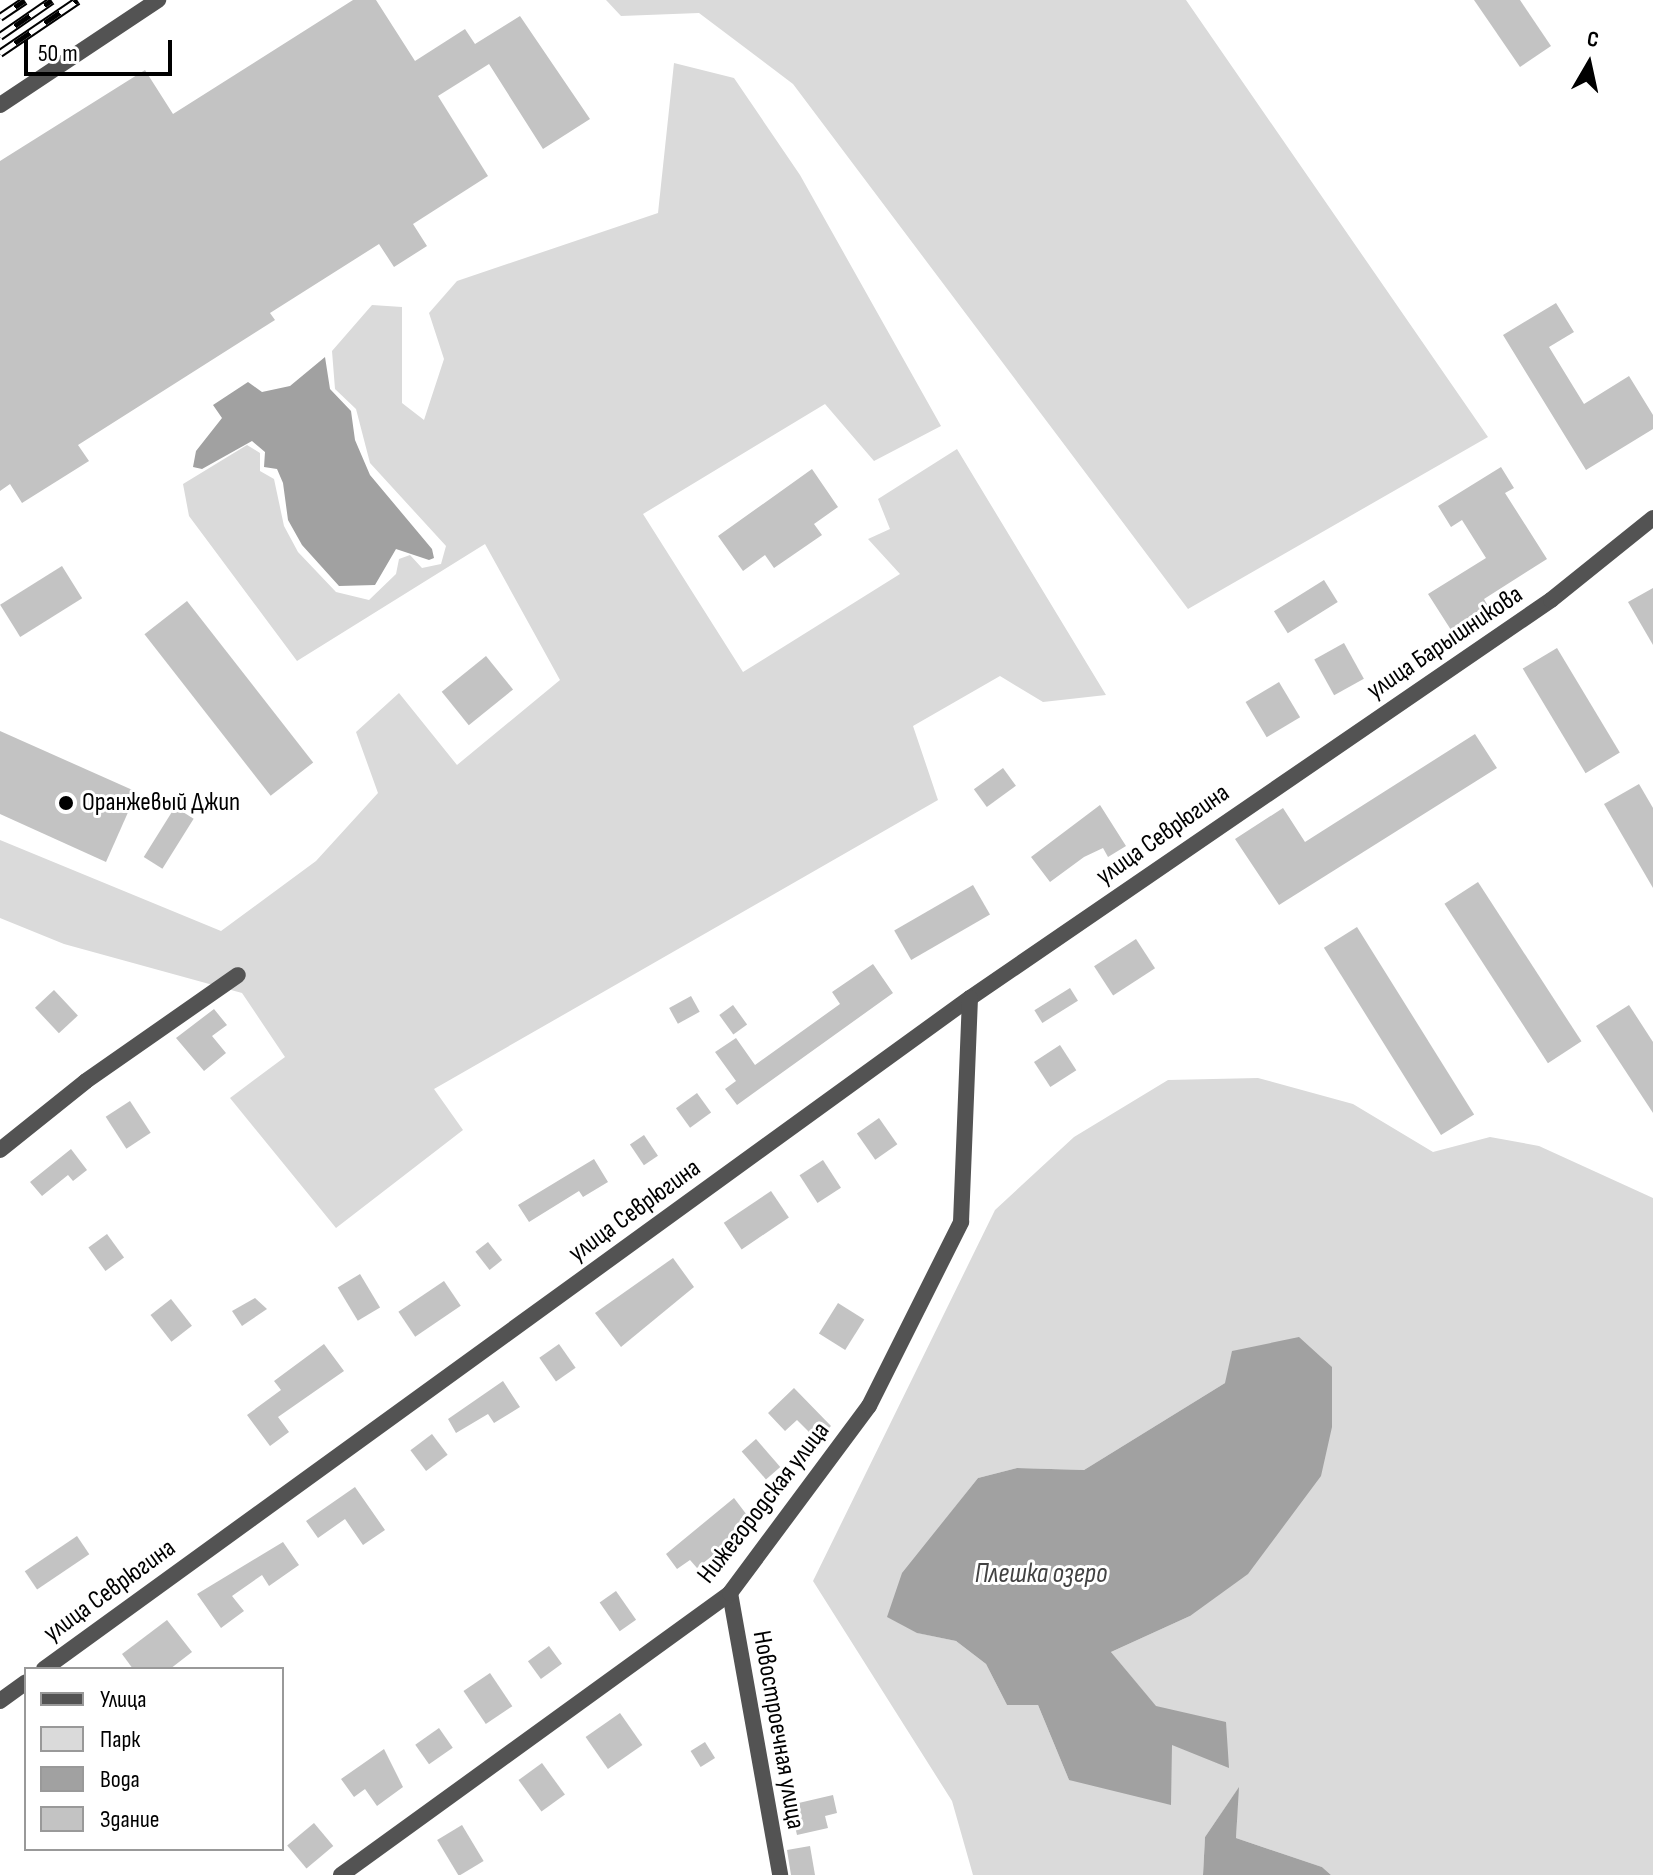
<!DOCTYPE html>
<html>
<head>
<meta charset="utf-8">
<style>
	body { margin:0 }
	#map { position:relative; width:1653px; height:1875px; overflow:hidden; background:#fff; font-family:"Sofia Sans Condensed",sans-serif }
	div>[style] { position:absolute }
	.green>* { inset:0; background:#dadada }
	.water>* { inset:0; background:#a1a1a1 }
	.building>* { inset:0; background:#c3c3c3; transform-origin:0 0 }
	.minor>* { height:16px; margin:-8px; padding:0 8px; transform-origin:8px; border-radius:8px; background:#535353 }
	.rail>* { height:9px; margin-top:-4.5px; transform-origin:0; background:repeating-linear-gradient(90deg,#fff 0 18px,#000 0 36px); box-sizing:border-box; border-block:2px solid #000 }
	.dots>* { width:22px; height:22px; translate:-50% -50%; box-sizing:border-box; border:4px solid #fff; border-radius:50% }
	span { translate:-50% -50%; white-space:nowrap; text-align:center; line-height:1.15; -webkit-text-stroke:6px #fff; paint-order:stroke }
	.street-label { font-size:26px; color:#000 }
	.poi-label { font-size:26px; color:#000 }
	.left { translate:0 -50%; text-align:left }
	.water-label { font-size:28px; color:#424242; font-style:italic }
	.legend { position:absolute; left:24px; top:1667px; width:260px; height:184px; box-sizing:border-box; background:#fff; border:2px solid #999; margin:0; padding:10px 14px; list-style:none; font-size:24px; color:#000 }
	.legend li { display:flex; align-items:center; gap:16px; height:40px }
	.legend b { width:40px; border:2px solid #999 }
	.north { position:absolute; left:1549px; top:24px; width:80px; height:80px; -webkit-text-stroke:6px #fff; paint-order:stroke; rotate:9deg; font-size:22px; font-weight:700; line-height:32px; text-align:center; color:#000 }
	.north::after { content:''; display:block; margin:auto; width:28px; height:36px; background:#000; clip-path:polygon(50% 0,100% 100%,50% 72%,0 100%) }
	.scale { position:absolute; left:24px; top:40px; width:148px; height:36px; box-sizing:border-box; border:4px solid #000; border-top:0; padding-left:10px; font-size:24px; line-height:28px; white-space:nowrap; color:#000; -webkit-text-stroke:6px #fff; paint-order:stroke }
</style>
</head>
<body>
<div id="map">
	<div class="green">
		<div style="clip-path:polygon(606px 0,1186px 0,1488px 437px,1188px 609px,793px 84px,699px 13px,621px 16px)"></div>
		<div style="clip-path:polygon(674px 63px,734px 78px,800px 175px,941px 426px,874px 461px,825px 404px,643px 514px,743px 672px,900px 574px,868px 539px,890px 529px,878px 499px,957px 449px,1106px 695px,1043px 702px,1000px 676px,913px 726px,938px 800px,434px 1089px,463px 1130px,336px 1228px,230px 1098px,285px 1057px,242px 993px,64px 944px,0 918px,0 840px,221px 931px,316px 861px,378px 793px,356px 732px,399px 693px,457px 765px,560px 680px,485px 544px,297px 661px,189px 516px,183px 484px,247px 445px,260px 453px,260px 471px,274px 479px,284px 526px,298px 552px,336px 592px,369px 600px,396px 574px,399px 559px,410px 555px,422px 568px,441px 564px,446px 546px,370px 463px,356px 409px,335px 389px,332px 351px,372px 305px,402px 307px,402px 403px,424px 420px,444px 359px,429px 313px,457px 281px,658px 213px)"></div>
		<div style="clip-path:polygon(evenodd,1258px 1078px,1353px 1104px,1433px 1152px,1490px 1137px,1539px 1146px,1653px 1198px,1653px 1875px,1331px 1875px,1322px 1867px,1236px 1838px,1238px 1789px,1205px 1837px,1203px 1875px,973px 1875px,952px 1801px,813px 1581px,995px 1210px,1074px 1137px,1168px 1080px,1258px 1078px,1225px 1383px,1190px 1616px,1111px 1652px,1156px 1707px,1069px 1780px,1038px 1705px,1007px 1705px,986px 1664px,956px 1641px,918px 1633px,930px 1539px,978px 1478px,1017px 1468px,1084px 1470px,1225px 1383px)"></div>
	</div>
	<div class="water">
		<div style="clip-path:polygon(325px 357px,330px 389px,351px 411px,355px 440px,370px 475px,432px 549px,434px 558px,429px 560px,396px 549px,375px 585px,339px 586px,302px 545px,288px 520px,283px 483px,277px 469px,264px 467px,265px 452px,252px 441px,202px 469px,193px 467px,196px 451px,222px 418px,213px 405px,248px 382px,262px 392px,290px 386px)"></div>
		<div style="clip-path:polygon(1299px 1337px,1332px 1367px,1332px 1427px,1321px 1476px,1248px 1574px,1190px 1616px,1111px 1652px,1156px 1706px,1226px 1722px,1229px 1768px,1172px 1745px,1171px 1805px,1069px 1780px,1038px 1705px,1007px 1705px,986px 1664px,956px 1641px,917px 1633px,887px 1617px,902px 1573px,978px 1478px,1017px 1468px,1084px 1470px,1225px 1383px,1232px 1351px)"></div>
		<div style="clip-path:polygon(1239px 1787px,1236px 1838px,1322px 1867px,1331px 1875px,1203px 1875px,1205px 1837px)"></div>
	</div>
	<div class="building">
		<div style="clip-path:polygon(353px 0,376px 0,415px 61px,465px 29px,475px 44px,520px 16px,590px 119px,543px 149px,489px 64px,438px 96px,488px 176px,413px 224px,427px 246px,394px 267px,379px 244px,270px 313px,275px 320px,78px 445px,89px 461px,22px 503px,10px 484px,0 491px,0 161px,145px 70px,173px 114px)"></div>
		<div style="clip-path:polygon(1474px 0,1520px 0,1551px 46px,1520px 67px)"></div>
		<div style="clip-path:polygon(1556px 303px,1574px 332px,1549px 347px,1584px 404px,1629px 376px,1653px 415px,1653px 429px,1586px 470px,1503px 335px)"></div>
		<div style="clip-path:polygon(1501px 467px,1514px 488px,1505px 493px,1547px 559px,1484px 599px,1488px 606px,1451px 630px,1428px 594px,1486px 558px,1462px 520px,1451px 527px,1438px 506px)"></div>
		<div style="clip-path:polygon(812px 469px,838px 507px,814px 524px,822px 535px,774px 568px,765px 555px,743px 571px,718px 536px)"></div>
		<div style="left:62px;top:566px;width:38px;height:73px;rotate:58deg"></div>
		<div style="left:1324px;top:580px;width:26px;height:59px;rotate:58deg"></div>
		<div style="clip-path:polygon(1653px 588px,1653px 645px,1628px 602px)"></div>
		<div style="left:187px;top:601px;width:205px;height:54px;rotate:52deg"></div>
		<div style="left:1344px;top:643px;width:41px;height:34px;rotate:61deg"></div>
		<div style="left:1557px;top:648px;width:122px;height:40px;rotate:59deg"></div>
		<div style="left:486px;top:656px;width:43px;height:57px;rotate:51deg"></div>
		<div style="left:1279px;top:682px;width:41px;height:39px;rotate:59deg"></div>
		<div style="clip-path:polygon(0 731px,137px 792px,106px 862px,0 814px)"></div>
		<div style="clip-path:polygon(1475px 734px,1497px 768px,1279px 905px,1235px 839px,1283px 808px,1305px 842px)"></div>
		<div style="left:1003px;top:768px;width:22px;height:36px;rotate:54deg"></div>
		<div style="clip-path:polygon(1639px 784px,1653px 808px,1653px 888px,1604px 804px)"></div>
		<div style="clip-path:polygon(1100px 805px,1126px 846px,1108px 857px,1103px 848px,1084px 857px,1050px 882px,1031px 857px)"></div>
		<div style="left:175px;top:807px;width:22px;height:59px;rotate:32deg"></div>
		<div style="left:1478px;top:882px;width:190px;height:40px;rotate:57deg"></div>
		<div style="left:973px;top:885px;width:34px;height:91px;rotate:60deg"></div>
		<div style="left:1357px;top:927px;width:221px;height:39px;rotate:58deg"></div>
		<div style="left:1136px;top:939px;width:35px;height:50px;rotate:57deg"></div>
		<div style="clip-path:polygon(873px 964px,893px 993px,737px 1105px,725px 1089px,736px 1081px,715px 1052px,736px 1038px,755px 1065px,840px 1004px,832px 992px)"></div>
		<div style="left:1070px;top:988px;width:15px;height:42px;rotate:58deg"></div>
		<div style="left:54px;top:990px;width:35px;height:26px;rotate:47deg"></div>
		<div style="left:691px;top:996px;width:18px;height:25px;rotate:61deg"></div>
		<div style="left:733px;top:1005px;width:24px;height:17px;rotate:54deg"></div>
		<div style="clip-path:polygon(1629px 1005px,1653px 1042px,1653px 1113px,1596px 1026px)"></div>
		<div style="clip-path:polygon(214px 1009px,227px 1025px,212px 1036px,226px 1053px,204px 1071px,176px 1038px)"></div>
		<div style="left:1060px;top:1045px;width:30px;height:31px;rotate:57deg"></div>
		<div style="left:697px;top:1093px;width:24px;height:26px;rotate:54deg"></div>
		<div style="left:130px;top:1101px;width:38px;height:29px;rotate:57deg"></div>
		<div style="left:879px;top:1118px;width:32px;height:27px;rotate:55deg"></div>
		<div style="left:644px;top:1135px;width:25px;height:17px;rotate:56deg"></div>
		<div style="clip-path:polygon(71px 1149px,87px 1170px,73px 1181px,68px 1175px,42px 1196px,30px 1182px)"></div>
		<div style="clip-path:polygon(594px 1159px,608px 1182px,583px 1197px,579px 1191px,529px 1222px,518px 1205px)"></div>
		<div style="left:823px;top:1160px;width:33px;height:28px;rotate:57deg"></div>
		<div style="left:771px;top:1191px;width:32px;height:57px;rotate:56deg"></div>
		<div style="left:107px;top:1234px;width:29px;height:23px;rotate:54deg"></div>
		<div style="left:488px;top:1242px;width:23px;height:16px;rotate:52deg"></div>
		<div style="clip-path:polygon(673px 1258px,694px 1287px,621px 1347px,595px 1313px)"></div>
		<div style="left:360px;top:1274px;width:39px;height:26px;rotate:59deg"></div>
		<div style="left:444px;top:1281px;width:30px;height:55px;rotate:56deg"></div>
		<div style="clip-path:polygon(255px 1298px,267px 1309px,242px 1326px,232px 1311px)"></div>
		<div style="left:171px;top:1299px;width:34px;height:26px;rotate:52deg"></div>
		<div style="left:838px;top:1303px;width:31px;height:36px;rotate:32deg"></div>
		<div style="clip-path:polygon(324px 1344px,344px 1371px,278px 1417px,289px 1432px,270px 1446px,247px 1415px,281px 1390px,274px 1381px)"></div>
		<div style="left:559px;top:1344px;width:29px;height:24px;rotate:55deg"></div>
		<div style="clip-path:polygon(503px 1381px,520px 1407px,494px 1423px,488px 1414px,456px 1433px,448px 1419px)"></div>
		<div style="clip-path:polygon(794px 1388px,831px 1426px,817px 1440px,797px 1420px,785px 1431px,768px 1413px)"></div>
		<div style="left:432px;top:1434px;width:26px;height:27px;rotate:53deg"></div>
		<div style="left:756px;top:1439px;width:37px;height:19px;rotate:49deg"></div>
		<div style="clip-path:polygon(355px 1487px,385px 1530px,363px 1545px,345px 1519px,318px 1538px,306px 1521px)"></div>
		<div style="clip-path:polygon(734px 1498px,753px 1523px,697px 1568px,690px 1560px,677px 1569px,666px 1554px)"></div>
		<div style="left:77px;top:1536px;width:22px;height:63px;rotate:56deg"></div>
		<div style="clip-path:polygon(283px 1542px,299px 1565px,269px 1586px,262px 1575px,232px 1596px,244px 1611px,221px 1628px,197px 1594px)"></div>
		<div style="left:616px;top:1591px;width:35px;height:20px;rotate:55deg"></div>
		<div style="clip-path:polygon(167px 1620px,192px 1652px,170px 1669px,133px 1669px,122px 1654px)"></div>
		<div style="left:549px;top:1646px;width:22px;height:26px;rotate:54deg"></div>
		<div style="left:490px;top:1673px;width:40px;height:32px;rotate:56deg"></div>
		<div style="left:620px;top:1713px;width:39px;height:42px;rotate:55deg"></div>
		<div style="left:439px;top:1728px;width:24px;height:29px;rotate:55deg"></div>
		<div style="left:705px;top:1742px;width:19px;height:17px;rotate:58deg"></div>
		<div style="clip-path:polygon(384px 1749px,403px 1787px,377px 1806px,365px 1789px,354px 1797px,341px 1779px)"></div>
		<div style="left:542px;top:1763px;width:39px;height:29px;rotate:54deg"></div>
		<div style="clip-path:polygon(833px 1795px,837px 1813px,825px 1816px,828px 1828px,797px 1835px,790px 1805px)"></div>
		<div style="left:314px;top:1823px;width:30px;height:35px;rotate:50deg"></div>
		<div style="left:462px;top:1825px;width:42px;height:29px;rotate:59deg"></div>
		<div style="clip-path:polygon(810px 1846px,815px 1875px,791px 1875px,787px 1850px)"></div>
	</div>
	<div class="minor">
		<div style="left:0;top:105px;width:190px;rotate:-33.6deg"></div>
		<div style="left:0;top:1150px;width:110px;rotate:-38.7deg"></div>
		<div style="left:86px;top:1081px;width:185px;rotate:-34.9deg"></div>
		<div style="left:730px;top:1593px;width:286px;rotate:79.9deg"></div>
		<div style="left:44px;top:1669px;width:1144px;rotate:-35.93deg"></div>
		<div style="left:970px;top:998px;width:704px;rotate:-34.41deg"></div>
		<div style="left:1551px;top:600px;width:131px;rotate:-38.8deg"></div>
		<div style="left:0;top:1701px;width:32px;rotate:-36deg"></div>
		<div style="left:341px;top:1875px;width:480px;rotate:-35.9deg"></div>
		<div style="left:730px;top:1593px;width:233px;rotate:-53.4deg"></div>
		<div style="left:869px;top:1406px;width:206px;rotate:-63.4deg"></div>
		<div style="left:961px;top:1222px;width:224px;rotate:-87.7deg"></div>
	</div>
	<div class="rail">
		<div style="left:0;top:17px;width:30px;rotate:-34deg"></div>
		<div style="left:0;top:36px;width:63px;rotate:-34.7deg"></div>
		<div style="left:0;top:53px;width:94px;rotate:-34.2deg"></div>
	</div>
	<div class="dots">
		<div style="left:66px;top:803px;background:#000"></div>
	</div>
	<div class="street-label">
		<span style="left:1445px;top:643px;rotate:-34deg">улица Барышникова</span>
		<span style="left:1163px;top:835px;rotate:-35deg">улица Севрюгина</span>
		<span style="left:635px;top:1211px;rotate:-36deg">улица Севрюгина</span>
		<span style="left:764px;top:1503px;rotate:-52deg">Нижегородская улица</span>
		<span style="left:110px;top:1591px;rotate:-36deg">улица Севрюгина</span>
		<span style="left:778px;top:1730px;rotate:80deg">Новостроечная улица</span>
	</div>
	<div class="poi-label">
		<span class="left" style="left:82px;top:803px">Оранжевый Джип</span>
	</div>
	<div class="water-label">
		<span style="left:1041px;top:1574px">Плешка озеро</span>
	</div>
	<ul class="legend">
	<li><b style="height:10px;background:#535353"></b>Улица</li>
	<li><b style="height:22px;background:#dadada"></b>Парк</li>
	<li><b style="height:22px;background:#a1a1a1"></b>Вода</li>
	<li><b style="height:22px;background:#c3c3c3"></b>Здание</li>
	</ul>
	<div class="north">С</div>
	<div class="scale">50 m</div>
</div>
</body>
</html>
